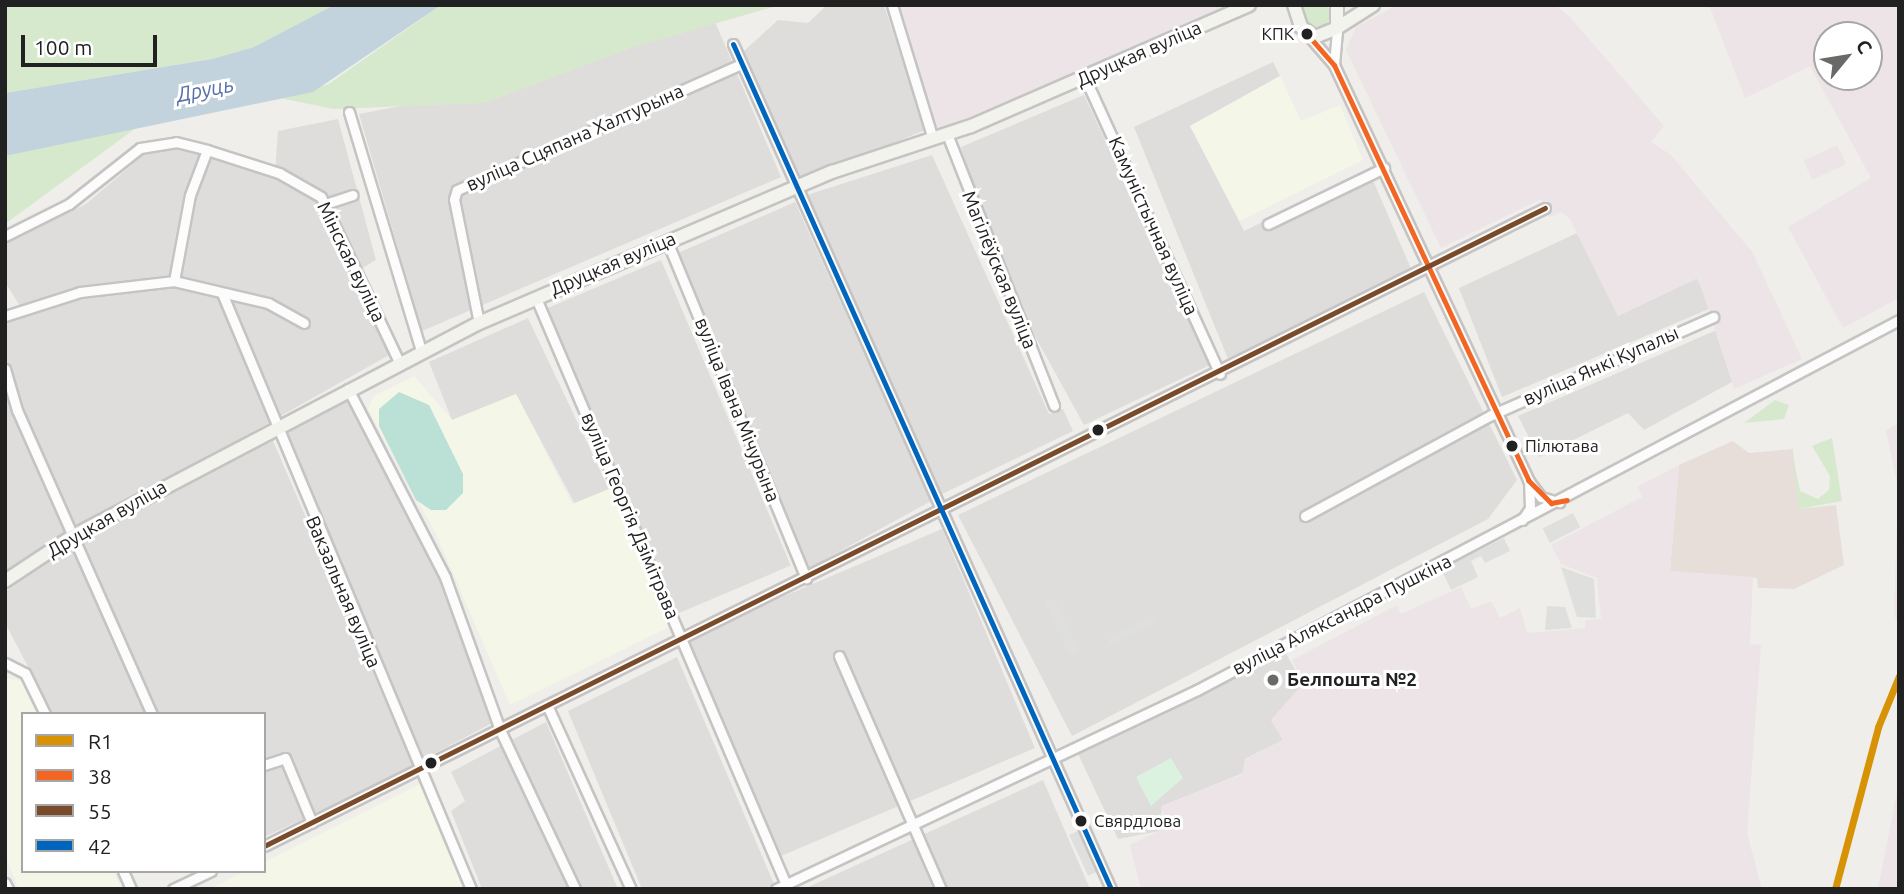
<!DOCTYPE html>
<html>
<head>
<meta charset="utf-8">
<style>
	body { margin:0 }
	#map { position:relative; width:1904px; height:894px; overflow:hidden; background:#efeeea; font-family:Ubuntu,sans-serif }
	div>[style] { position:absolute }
	.residential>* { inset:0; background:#dedddb; transform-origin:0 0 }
	.commercial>* { inset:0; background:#e7deda }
	.industrial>* { inset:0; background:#ece4e7; transform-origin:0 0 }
	.education>* { inset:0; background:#f4f6e8 }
	.grass>* { inset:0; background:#d7e9cd }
	.round { border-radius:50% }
	.park>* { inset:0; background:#dcf2e0 }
	.pitch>* { inset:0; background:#bbe1d7 }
	.parking>* { inset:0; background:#dfdfdd; transform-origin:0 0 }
	.water>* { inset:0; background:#c2d3de }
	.roads { filter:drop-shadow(2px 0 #c5c4c2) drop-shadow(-2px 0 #c5c4c2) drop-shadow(0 2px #c5c4c2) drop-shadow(0 -2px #c5c4c2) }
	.street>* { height:9px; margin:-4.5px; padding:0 4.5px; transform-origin:4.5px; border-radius:4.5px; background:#fdfcfc }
	.secondary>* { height:12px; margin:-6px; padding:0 6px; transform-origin:6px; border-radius:6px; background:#f2f3ed }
	.bus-1>* { height:5px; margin:-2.5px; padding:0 2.5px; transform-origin:2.5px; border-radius:2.5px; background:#f26522 }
	.bus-2>* { height:5px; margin:-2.5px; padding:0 2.5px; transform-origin:2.5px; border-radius:2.5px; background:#7a4b2a }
	.bus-3>* { height:5px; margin:-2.5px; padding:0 2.5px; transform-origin:2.5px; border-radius:2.5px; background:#0065bd }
	.rail-1>* { height:7px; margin:-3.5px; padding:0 3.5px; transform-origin:3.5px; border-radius:3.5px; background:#d79205 }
	.dots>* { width:19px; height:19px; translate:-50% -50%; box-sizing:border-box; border:4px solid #fff; border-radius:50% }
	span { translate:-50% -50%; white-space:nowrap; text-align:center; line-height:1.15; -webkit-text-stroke:6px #fff; paint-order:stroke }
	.bus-label { font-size:17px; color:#212121 }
	.right { translate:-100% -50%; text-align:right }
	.left { translate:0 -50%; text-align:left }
	.street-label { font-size:19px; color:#212121 }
	.poi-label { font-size:19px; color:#212121; font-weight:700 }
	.water-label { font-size:21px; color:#5770a8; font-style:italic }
	.frame { position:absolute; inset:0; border:7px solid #212121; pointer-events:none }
	.legend { position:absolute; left:21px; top:712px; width:245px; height:161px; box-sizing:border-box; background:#fff; border:2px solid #a6a6a6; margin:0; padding:9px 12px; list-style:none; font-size:21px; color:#212121 }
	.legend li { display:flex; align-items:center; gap:14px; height:35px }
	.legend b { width:35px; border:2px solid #a6a6a6 }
	.north { position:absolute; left:1813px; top:21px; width:70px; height:70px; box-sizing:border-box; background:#fff; border:2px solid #a6a6a6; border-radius:50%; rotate:60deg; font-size:19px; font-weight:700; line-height:28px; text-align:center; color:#212121 }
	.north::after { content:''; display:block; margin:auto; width:24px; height:32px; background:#696967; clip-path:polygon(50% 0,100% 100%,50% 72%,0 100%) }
	.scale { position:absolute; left:21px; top:35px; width:136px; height:32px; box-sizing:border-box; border:4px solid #212121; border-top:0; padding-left:9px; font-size:21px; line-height:24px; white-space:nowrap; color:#212121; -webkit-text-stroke:5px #fff; paint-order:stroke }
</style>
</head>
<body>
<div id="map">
	<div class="residential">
		<div style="clip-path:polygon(827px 5px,884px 5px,925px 130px,798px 182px,744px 51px,778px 20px,808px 23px)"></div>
		<div style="clip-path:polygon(713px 17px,781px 177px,422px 331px,359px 114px,526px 82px)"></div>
		<div style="clip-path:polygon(1273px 62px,1280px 76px,1190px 126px,1244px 231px,1369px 171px,1412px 271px,1228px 359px,1134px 127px)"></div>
		<div style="clip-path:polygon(1084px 95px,1210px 365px,1084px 425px,998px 269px,961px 147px)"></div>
		<div style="clip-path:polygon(338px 119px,376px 260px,352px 274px,391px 354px,5px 571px,5px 319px,25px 314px,5px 282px,5px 244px,86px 204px,153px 147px,190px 147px,275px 174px,278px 131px)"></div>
		<div style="clip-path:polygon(932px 155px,1049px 414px,1063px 409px,1073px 431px,942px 494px,804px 196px)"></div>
		<div style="clip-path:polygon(795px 202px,931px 501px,804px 571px,678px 253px)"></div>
		<div style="clip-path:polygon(1577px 233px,1618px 316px,1697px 278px,1711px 308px,1502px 397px,1459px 288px)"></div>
		<div style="left:661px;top:260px;width:332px;height:123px;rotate:67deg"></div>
		<div style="clip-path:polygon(1424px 292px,1517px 480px,1488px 519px,1072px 736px,958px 515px)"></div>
		<div style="clip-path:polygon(528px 318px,609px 489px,576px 506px,516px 394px,452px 420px,429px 362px)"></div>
		<div style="clip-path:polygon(1719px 329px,1732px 382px,1644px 430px,1628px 413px,1539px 457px,1518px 416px)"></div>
		<div style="clip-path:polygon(350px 398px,443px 583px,494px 722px,424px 759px,282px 435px)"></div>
		<div style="clip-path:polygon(273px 441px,414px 768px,264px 837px,264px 714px,53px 714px,5px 623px,5px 592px,83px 539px)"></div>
		<div style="left:942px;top:529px;width:238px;height:276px;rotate:67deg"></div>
		<div style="clip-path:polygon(1284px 650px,1303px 684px,1271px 720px,1283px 740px,1245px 759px,1243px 773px,1162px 806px,1160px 831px,1118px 839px,1078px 754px)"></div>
		<div style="clip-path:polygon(677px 657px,774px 884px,765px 889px,642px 889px,568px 711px)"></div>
		<div style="clip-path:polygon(546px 722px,618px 889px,482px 889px,451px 811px,465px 801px,451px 772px)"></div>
		<div style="clip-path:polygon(1043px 780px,1090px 889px,806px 889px,806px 888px)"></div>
	</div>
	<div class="commercial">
		<div style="clip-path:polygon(1733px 441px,1749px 453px,1793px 449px,1799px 509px,1836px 505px,1844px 565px,1794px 589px,1758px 588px,1757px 578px,1670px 571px,1679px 465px)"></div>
	</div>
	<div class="industrial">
		<div style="clip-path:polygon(896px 5px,1233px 5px,941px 129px,933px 125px)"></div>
		<div style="clip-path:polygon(1397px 5px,1555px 5px,1569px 16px,1664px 126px,1651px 142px,1671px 155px,1753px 253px,1802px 359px,1734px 389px,1698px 278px,1618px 316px,1570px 219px,1561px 212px,1550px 217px,1541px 199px,1441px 248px,1346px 50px,1356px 27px)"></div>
		<div style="clip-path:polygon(evenodd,1709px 5px,1899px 5px,1899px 298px,1843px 328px,1788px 227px,1871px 178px,1810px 66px,1745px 98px,1709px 5px,1827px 35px,1869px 35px,1869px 77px,1827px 77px,1827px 35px)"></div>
		<div style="left:1837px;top:145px;width:21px;height:37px;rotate:65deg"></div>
		<div style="clip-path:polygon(1899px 423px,1899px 625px,1894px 615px,1898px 489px,1886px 430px)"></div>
		<div style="clip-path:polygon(1679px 465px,1670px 571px,1753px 577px,1750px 644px,1761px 645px,1747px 833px,1762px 889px,1141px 889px,1130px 845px,1159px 831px,1156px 823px,1165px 818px,1161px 806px,1243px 774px,1245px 760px,1283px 740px,1271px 720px,1303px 684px,1292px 660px,1397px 605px,1401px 614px,1461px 587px,1471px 609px,1491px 601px,1500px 618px,1520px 608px,1527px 633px,1585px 628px,1585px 620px,1601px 619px,1597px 578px,1561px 564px,1551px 545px,1642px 497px,1637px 487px)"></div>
		<div style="clip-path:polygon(1899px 782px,1899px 889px,1878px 889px)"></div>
	</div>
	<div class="education">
		<div style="clip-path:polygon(1280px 76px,1301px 121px,1340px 105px,1363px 160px,1240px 221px,1190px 126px)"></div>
		<div style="clip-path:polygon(414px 376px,452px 420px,516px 394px,572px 504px,609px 489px,675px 624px,510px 705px,436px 534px,368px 409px,374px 396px)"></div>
		<div style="clip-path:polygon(5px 678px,23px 681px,39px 714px,23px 714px,23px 871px,113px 871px,122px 889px,19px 889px,5px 856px)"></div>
		<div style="clip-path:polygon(422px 783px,467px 889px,210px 889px,245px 871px,264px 871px,264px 862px)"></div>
	</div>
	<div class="grass">
		<div class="round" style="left:1302px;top:1px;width:28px;height:28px"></div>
		<div style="clip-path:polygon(5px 5px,334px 5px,254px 47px,212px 59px,5px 93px)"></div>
		<div style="clip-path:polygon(441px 5px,780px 5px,631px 48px,485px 103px,333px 109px,280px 98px,329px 84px)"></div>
		<div style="clip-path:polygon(136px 128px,5px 224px,5px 156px)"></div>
		<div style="clip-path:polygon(1775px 400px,1789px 405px,1784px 419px,1744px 423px)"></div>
		<div style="clip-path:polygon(1832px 438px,1842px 501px,1799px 509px,1792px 451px,1800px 491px,1818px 499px,1829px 490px,1830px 476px,1812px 446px)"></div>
	</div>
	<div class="park">
		<div style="clip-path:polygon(1171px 758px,1183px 778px,1151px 806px,1136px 777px)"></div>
	</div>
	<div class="pitch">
		<div style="clip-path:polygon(399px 392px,429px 405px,463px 474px,463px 493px,446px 510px,431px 510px,416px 500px,379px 426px,379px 409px)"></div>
	</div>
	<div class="parking">
		<div style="left:1573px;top:513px;width:16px;height:34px;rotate:63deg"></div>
		<div style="clip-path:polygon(1504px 538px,1510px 551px,1485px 563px,1481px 556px,1471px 561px,1478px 577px,1451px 590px,1441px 569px)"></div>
		<div style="clip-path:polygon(1561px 567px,1594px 579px,1596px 618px,1577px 617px)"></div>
		<div style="left:1054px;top:598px;width:59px;height:11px;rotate:64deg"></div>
		<div style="clip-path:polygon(1547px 606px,1565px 607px,1572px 628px,1545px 630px)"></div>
		<div style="clip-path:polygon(1154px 615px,1157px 623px,1108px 646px,1111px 636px)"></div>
		<div style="left:1080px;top:830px;width:45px;height:12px;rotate:65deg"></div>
	</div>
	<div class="water">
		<div style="clip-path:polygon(334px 5px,441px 5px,313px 92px,5px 156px,5px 93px,212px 59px,254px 47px)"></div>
	</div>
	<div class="roads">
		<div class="street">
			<div style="left:892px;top:5px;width:140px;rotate:73deg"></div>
			<div style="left:1308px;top:35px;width:40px;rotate:49deg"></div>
			<div style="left:1334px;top:65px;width:458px;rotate:64.9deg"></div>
			<div style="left:1528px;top:480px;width:21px;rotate:53deg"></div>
			<div style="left:1541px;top:497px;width:19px;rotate:16deg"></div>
			<div style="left:733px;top:44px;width:926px;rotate:65.9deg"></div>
			<div style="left:1334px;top:65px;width:37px;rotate:-85deg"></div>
			<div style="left:1085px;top:78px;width:325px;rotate:65.5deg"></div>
			<div style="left:349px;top:112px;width:250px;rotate:73.2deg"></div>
			<div style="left:947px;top:134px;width:292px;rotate:68.5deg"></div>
			<div style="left:325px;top:204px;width:29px;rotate:-18deg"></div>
			<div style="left:1268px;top:224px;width:129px;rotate:-25.8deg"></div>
			<div style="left:5px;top:236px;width:72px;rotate:-26.6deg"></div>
			<div style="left:69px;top:204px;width:90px;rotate:-38.3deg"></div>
			<div style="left:140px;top:148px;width:36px;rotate:-9deg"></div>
			<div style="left:176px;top:142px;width:32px;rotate:14deg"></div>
			<div style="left:667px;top:241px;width:365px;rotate:67.6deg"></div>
			<div style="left:174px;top:281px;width:87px;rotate:-79.5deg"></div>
			<div style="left:190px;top:195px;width:48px;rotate:-69.3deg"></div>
			<div style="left:207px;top:150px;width:76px;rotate:17.7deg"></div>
			<div style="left:279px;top:173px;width:48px;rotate:29.7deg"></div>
			<div style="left:321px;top:197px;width:183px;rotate:64.7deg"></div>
			<div style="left:222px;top:293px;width:646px;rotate:67.33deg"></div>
			<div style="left:536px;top:298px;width:640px;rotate:66.92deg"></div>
			<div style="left:5px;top:316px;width:79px;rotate:-17.7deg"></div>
			<div style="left:80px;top:292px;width:95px;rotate:-6.7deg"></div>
			<div style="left:174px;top:281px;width:97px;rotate:13.2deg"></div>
			<div style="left:268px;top:303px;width:41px;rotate:29.1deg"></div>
			<div style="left:479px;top:323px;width:126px;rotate:-101.4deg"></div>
			<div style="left:454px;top:199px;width:9px;rotate:-72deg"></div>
			<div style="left:457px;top:190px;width:311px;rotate:-23.9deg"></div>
			<div style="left:5px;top:369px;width:43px;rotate:73.7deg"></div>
			<div style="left:17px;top:410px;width:333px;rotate:66.1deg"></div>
			<div style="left:348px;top:389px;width:212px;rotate:62.7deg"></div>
			<div style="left:445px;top:577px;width:163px;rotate:70.2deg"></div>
			<div style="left:500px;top:730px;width:176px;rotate:64.7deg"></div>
			<div style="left:1305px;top:516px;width:212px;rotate:-28.5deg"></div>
			<div style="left:1491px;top:415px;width:243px;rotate:-23.8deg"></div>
			<div style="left:1522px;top:520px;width:14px;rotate:-56deg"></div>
			<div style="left:1530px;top:508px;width:27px;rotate:-92deg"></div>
			<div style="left:839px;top:656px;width:254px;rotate:66.4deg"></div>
			<div style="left:5px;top:663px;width:22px;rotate:27deg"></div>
			<div style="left:25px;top:673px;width:46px;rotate:64deg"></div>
			<div style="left:547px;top:705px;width:202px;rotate:65.5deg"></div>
			<div style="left:264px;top:765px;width:22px;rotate:-18deg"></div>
			<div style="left:285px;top:758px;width:70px;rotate:67.4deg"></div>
			<div style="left:264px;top:846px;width:1431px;rotate:-26.48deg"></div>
			<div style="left:123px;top:871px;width:20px;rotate:66deg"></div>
			<div style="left:5px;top:883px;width:7px;rotate:63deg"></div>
			<div style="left:173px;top:889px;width:42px;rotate:-25.3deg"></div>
			<div style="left:776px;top:889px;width:466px;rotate:-25.3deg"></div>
			<div style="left:1197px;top:690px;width:794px;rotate:-27.79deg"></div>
		</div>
		<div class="secondary">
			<div style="left:1294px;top:5px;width:23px;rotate:72deg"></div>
			<div style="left:1301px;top:27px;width:17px;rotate:36deg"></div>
			<div style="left:1315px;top:37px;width:24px;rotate:-22deg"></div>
			<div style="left:1337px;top:28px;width:23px;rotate:-90deg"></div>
			<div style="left:1337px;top:28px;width:43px;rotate:-32.6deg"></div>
			<div style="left:5px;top:581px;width:82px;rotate:-33.5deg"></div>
			<div style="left:73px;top:536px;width:458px;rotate:-27.7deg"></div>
			<div style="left:479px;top:323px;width:384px;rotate:-23.2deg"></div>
			<div style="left:832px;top:172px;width:146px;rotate:-18.3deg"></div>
			<div style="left:971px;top:126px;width:303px;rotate:-23.5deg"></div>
		</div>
	</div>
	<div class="bus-1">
		<div style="left:1307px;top:34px;width:41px;rotate:48.9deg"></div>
		<div style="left:1334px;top:65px;width:458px;rotate:64.9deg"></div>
		<div style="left:1528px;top:480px;width:33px;rotate:45deg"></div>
		<div style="left:1551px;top:503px;width:16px;rotate:-11deg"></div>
	</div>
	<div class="bus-2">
		<div style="left:264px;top:846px;width:1431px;rotate:-26.48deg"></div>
	</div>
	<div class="bus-3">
		<div style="left:733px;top:44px;width:926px;rotate:65.9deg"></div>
	</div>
	<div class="rail-1">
		<div style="left:1835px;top:889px;width:168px;rotate:-75.1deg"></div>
		<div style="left:1878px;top:727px;width:55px;rotate:-67.6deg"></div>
	</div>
	<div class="dots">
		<div style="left:1307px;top:34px;background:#212121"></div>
		<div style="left:1098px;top:430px;background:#212121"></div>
		<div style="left:1512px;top:446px;background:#212121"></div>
		<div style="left:1273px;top:680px;background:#696967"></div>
		<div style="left:431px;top:763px;background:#212121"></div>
		<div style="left:1081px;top:821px;background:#212121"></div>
	</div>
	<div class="bus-label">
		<span class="right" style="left:1294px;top:34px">КПК</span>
		<span class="left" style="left:1525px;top:446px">Пілютава</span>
		<span class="left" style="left:1094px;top:821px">Свярдлова</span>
	</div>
	<div class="street-label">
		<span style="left:1139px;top:54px;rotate:-24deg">Друцкая вуліца</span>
		<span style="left:575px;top:138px;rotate:-24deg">вуліца Сцяпана Халтурына</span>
		<span style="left:1153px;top:226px;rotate:66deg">Камуністычная вуліца</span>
		<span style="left:351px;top:262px;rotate:64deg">Мінская вуліца</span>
		<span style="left:613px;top:264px;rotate:-23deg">Друцкая вуліца</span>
		<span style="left:999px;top:270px;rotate:68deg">Магілёўская вуліца</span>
		<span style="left:1601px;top:366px;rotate:-24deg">вуліца Янкі Купалы</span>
		<span style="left:737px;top:410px;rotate:68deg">вуліца Івана Мічурына</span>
		<span style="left:630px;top:516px;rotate:67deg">вуліца Георгія Дзімітрава</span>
		<span style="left:107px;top:519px;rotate:-30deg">Друцкая вуліца</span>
		<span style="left:343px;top:592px;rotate:67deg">Вакзальная вуліца</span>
		<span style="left:1342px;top:615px;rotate:-27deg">вуліца Аляксандра Пушкіна</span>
	</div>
	<div class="poi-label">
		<span class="left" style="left:1287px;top:680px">Белпошта №2</span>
	</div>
	<div class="water-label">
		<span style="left:205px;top:89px;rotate:-11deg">Друць</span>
	</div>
	<div class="frame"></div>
	<ul class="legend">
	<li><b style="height:9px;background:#d79205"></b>R1</li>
	<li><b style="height:9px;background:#f26522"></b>38</li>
	<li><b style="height:9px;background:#7a4b2a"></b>55</li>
	<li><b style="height:9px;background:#0065bd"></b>42</li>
	</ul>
	<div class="north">С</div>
	<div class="scale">100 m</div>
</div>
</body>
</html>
